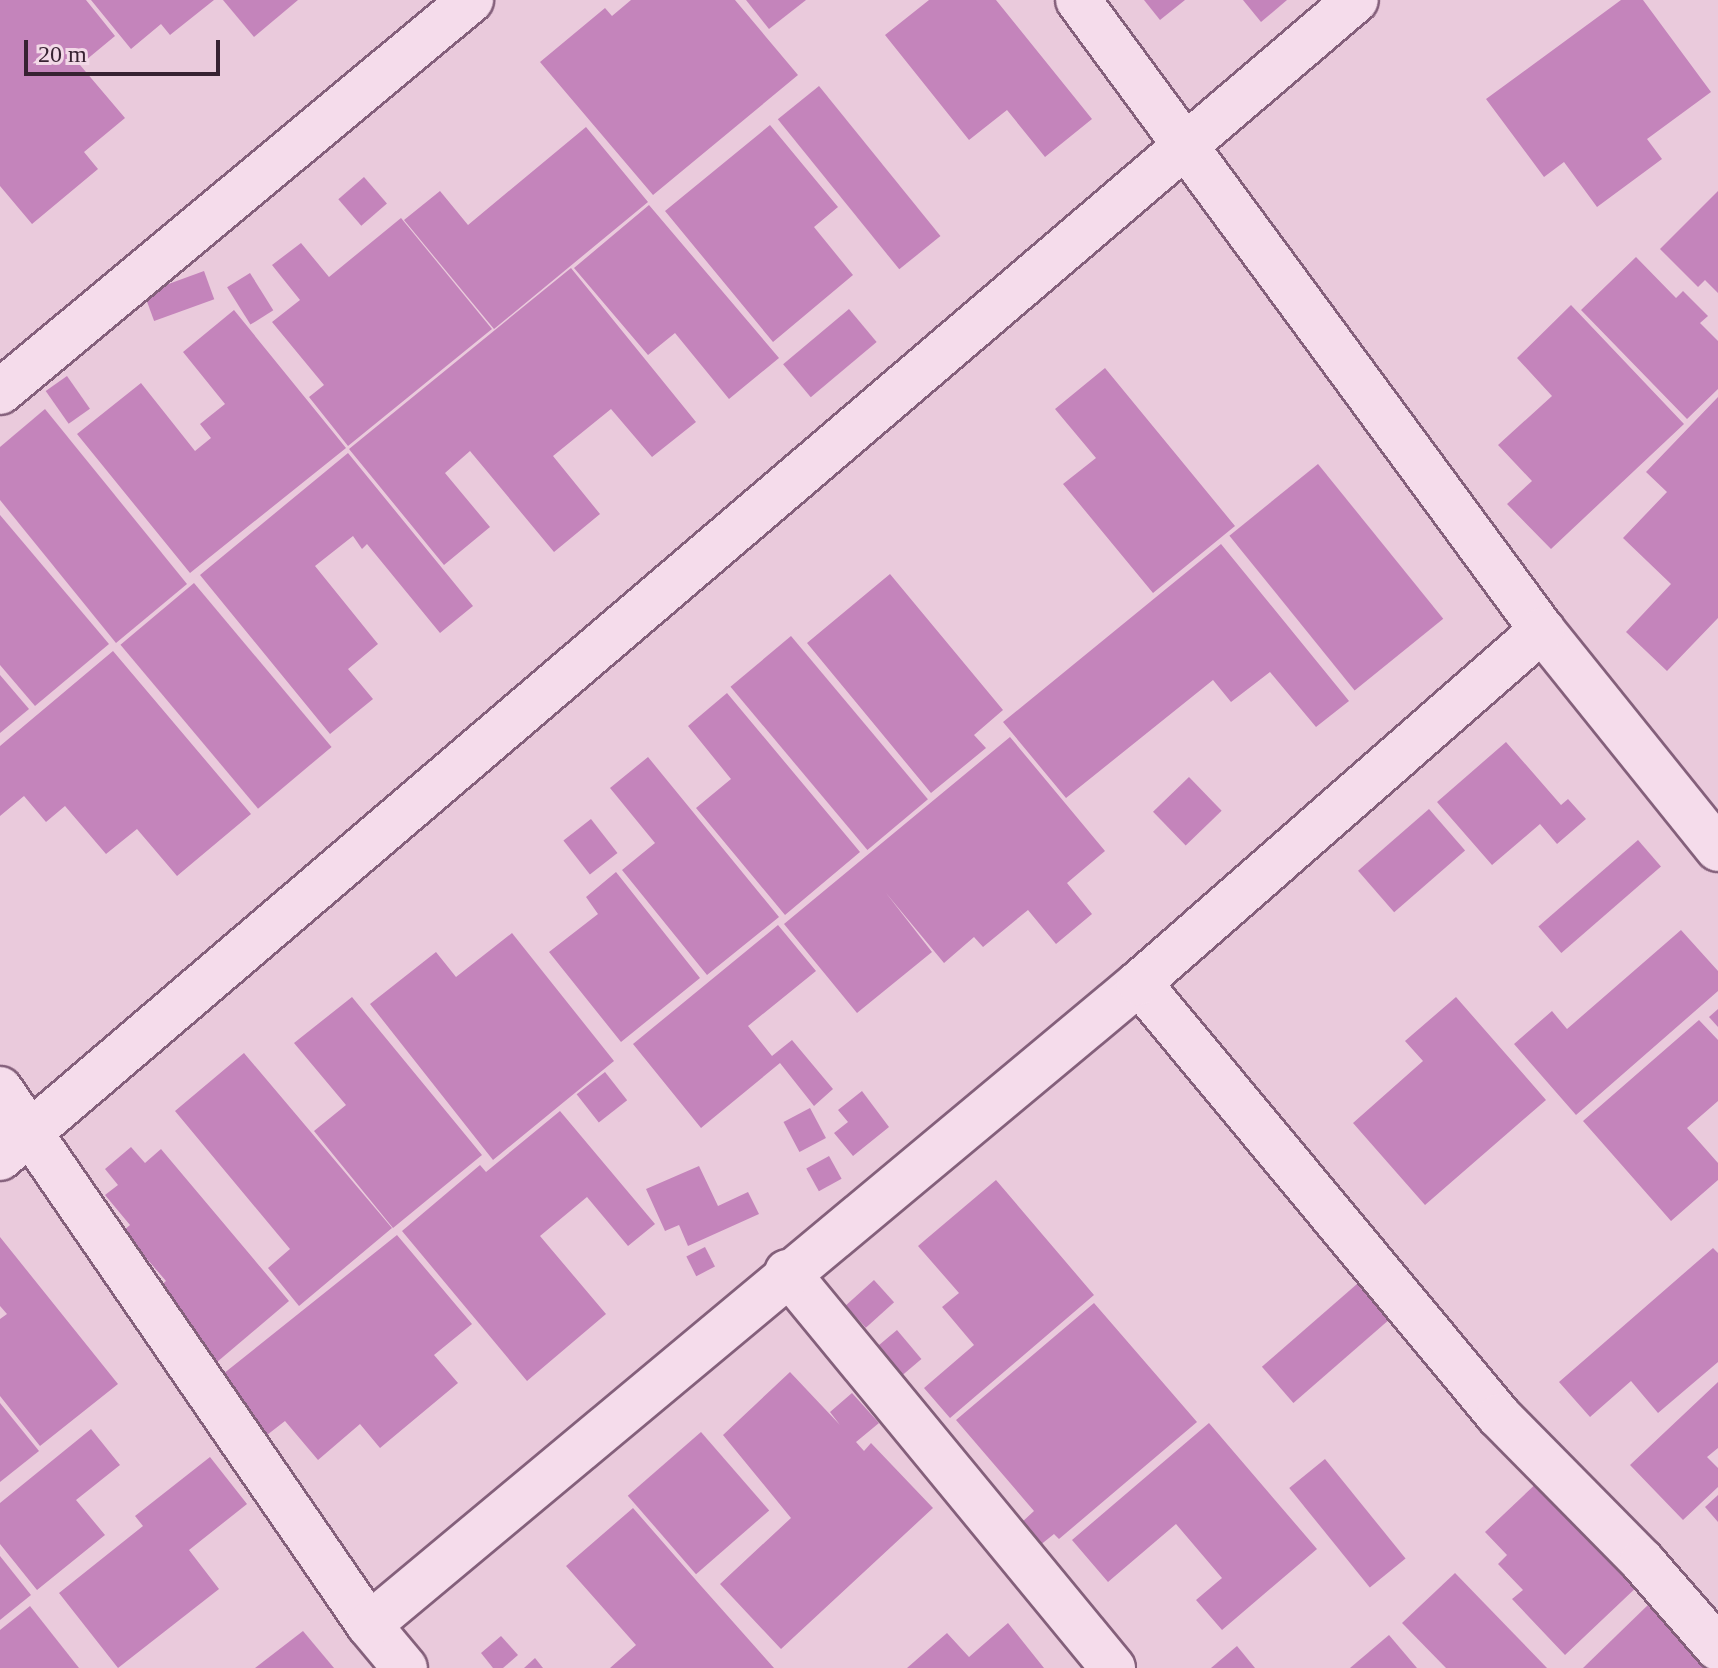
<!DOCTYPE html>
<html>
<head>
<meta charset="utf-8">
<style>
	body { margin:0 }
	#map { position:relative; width:1718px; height:1668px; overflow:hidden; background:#eacadc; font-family:Georgia,serif }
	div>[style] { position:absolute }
	.building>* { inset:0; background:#c484bb; transform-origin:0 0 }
	.roads { filter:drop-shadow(2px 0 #84607b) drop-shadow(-2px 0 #84607b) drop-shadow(0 2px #84607b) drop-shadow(0 -2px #84607b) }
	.street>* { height:44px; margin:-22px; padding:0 22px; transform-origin:22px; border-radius:22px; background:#f5dceb }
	span { translate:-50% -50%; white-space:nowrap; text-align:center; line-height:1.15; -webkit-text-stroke:8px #f2d8e7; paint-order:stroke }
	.scale { position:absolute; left:24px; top:40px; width:196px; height:36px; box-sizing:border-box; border:4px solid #372232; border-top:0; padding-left:10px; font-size:24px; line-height:28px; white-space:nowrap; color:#372232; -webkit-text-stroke:6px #f2d8e7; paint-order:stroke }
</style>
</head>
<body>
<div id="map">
	<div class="building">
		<div style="clip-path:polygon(0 0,86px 0,115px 36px,80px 65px,125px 118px,84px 152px,98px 169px,32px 224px,0 186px)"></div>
		<div style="clip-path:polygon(91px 0,214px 0,170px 35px,161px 24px,131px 49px)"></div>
		<div style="clip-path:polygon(223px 0,298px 0,254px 37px)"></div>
		<div style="clip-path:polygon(631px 0,735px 0,798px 75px,653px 195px,540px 62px,605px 8px,612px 16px)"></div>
		<div style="clip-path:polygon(746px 0,806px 0,769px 29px)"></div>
		<div style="clip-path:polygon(929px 0,996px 0,1092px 119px,1045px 157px,1007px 110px,969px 140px,885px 35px)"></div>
		<div style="clip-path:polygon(1144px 0,1185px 0,1160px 20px)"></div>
		<div style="clip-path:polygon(1243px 0,1287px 0,1261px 22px)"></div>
		<div style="clip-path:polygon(1621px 0,1643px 0,1711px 92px,1647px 139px,1662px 159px,1597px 207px,1564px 162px,1544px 177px,1486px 99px)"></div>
		<div style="left:819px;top:86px;width:193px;height:53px;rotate:51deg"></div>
		<div style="clip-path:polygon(770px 125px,838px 207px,814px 227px,853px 275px,773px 342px,665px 211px)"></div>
		<div style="clip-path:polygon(586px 127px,648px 202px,494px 329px,404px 220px,440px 191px,468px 225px)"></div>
		<div style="left:364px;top:177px;width:35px;height:34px;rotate:49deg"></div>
		<div style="clip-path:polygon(1718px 191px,1718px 293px,1705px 280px,1698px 287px,1660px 249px)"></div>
		<div style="clip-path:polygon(649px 205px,779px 358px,729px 399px,675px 333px,648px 355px,574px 268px)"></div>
		<div style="clip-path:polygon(401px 218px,492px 329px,348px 446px,309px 397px,324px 385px,272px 322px,300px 300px,272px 265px,301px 243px,329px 277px)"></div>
		<div style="clip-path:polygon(1636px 257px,1676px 298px,1683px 291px,1708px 316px,1700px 323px,1718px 341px,1718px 389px,1687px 419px,1581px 310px)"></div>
		<div style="clip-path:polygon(571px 268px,696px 422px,652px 457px,611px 409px,553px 456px,600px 514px,554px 552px,470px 451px,445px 473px,490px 527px,444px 565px,349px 449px)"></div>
		<div style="left:204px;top:271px;width:30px;height:64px;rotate:70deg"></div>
		<div style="left:250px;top:273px;width:44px;height:27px;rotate:58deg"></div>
		<div style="clip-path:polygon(1571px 305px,1684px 424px,1551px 549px,1507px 504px,1532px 481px,1498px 445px,1552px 396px,1517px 358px)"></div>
		<div style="left:849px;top:309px;width:43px;height:86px;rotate:50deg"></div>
		<div style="clip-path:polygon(234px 310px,346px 448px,190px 573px,77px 434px,141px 383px,195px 451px,211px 438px,200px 424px,225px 404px,183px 352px)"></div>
		<div style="clip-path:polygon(1105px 368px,1235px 526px,1153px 593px,1063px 484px,1096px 458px,1055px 409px)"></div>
		<div style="left:67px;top:376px;width:40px;height:26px;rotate:55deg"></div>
		<div style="clip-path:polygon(1718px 397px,1718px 618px,1667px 671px,1626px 632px,1671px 584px,1623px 538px,1667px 492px,1646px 472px)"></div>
		<div style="clip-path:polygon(45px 409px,187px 584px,116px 643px,0 500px,0 447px)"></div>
		<div style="clip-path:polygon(348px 453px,473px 606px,440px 633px,367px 544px,362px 549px,353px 536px,315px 566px,378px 644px,348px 669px,373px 699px,330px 734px,200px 575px)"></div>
		<div style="left:1318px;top:464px;width:199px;height:114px;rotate:51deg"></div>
		<div style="clip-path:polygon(0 515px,109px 644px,35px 706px,0 665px)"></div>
		<div style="clip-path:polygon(1221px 544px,1349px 701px,1316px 727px,1270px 672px,1231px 702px,1213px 680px,1066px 798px,1003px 722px)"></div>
		<div style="clip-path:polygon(890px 574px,1003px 710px,974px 735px,986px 748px,931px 793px,807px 643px)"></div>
		<div style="left:194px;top:583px;width:214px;height:96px;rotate:50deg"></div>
		<div style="left:791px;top:636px;width:213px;height:79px;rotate:50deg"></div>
		<div style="clip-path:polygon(113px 651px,251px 814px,177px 876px,137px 829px,106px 854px,65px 806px,46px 822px,24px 796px,0 816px,0 746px)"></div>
		<div style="clip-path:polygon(0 675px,29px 709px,0 733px)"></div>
		<div style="clip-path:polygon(727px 693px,860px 852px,785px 915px,696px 808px,731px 779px,688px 726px)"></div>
		<div style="clip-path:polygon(1010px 737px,1105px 851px,1067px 883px,1092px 914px,1056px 944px,1028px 910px,983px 947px,974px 937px,944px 963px,886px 893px,932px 952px,857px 1013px,784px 924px)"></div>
		<div style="clip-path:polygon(1506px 742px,1561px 805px,1568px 799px,1586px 819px,1557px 844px,1540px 824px,1492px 865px,1437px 802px)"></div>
		<div style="clip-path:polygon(648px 757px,779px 917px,707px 975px,622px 870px,655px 843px,610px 788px)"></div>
		<div style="left:1189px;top:777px;width:47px;height:50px;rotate:46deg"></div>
		<div style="left:1429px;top:809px;width:55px;height:94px;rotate:49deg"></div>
		<div style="left:591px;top:819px;width:43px;height:35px;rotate:52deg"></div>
		<div style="left:1638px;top:840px;width:35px;height:132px;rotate:49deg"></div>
		<div style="clip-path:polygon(616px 872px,700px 978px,621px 1042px,549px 952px,598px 914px,586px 897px)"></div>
		<div style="clip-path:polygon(778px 925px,816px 971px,748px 1026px,772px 1056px,792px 1040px,833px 1089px,814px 1106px,780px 1063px,701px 1128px,633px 1044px)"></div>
		<div style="clip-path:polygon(1681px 930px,1718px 971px,1718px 991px,1576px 1115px,1514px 1044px,1552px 1011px,1567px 1029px)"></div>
		<div style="clip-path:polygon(512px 933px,614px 1061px,493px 1160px,370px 1004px,436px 952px,456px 977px)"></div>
		<div style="clip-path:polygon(352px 997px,482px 1155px,393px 1228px,314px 1131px,346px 1105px,294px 1043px)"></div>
		<div style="clip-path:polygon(1456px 997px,1546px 1100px,1425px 1205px,1353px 1123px,1423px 1061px,1405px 1041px)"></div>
		<div style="clip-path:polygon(1718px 1009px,1718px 1027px,1709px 1017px)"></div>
		<div style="clip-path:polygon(1699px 1020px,1718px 1040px,1718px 1101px,1687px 1128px,1718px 1163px,1718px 1180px,1671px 1221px,1583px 1121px)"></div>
		<div style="clip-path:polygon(244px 1053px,392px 1228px,299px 1306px,268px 1268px,290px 1249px,175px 1111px)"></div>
		<div style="left:605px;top:1072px;width:36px;height:36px;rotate:52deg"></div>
		<div style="clip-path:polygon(862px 1091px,889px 1127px,853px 1156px,834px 1133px,848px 1122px,838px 1110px)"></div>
		<div style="left:810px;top:1108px;width:34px;height:30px;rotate:62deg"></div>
		<div style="clip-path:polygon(560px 1111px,655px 1224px,628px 1246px,587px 1197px,540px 1236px,606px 1314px,527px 1381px,402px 1231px,480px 1165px,486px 1172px)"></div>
		<div style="clip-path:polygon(131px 1147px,145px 1163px,161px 1149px,289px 1301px,217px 1362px,156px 1289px,166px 1281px,123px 1231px,130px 1225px,105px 1195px,118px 1185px,105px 1169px)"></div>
		<div style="left:829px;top:1156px;width:26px;height:26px;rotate:61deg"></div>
		<div style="clip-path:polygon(699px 1166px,718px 1206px,748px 1192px,759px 1214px,688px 1246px,679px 1225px,665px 1231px,646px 1189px)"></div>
		<div style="clip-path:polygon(996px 1180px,1094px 1295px,950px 1418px,924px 1388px,974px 1345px,942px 1307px,959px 1293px,918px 1246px)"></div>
		<div style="clip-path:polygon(397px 1235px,472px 1324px,434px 1355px,458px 1383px,380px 1448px,360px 1424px,318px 1460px,285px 1421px,267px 1435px,218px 1378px)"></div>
		<div style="clip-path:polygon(0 1237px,118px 1384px,40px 1446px,0 1396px,0 1319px,7px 1314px,0 1306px)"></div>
		<div style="left:705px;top:1247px;width:22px;height:21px;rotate:63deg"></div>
		<div style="clip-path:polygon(1713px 1248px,1718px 1253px,1718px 1362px,1658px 1413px,1631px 1381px,1590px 1417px,1559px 1382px)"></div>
		<div style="left:874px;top:1280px;width:30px;height:38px;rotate:48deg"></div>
		<div style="left:1357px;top:1284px;width:48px;height:126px;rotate:49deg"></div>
		<div style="clip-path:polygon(1094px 1303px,1197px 1422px,1059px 1539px,1054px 1534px,1039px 1546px,1021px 1523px,1034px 1511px,956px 1420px)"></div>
		<div style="left:897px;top:1330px;width:38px;height:30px;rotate:50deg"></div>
		<div style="clip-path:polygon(790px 1372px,840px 1425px,830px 1412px,852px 1393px,879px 1423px,856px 1442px,864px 1451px,871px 1443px,933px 1508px,781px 1649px,720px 1584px,791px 1518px,723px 1435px)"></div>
		<div style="clip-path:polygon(1718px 1382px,1718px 1448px,1707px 1457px,1718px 1468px,1718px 1487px,1683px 1520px,1630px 1465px)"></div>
		<div style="clip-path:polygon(0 1403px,39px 1451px,0 1482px)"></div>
		<div style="clip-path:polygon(1209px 1423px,1317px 1549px,1222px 1630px,1196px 1600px,1222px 1578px,1176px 1524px,1108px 1582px,1072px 1540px)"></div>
		<div style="clip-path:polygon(91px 1429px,120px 1465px,76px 1500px,105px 1535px,37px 1590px,0 1544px,0 1503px)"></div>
		<div style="left:701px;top:1432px;width:104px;height:97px;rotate:49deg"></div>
		<div style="clip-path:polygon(210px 1457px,247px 1504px,189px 1550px,219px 1589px,118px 1668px,59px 1593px,143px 1526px,135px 1516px)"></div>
		<div style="left:1325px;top:1459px;width:128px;height:46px;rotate:51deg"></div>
		<div style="clip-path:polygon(1541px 1479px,1641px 1583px,1565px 1655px,1512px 1599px,1523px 1590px,1498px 1564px,1507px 1555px,1485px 1532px)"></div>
		<div style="clip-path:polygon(1718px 1495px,1718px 1522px,1705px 1507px)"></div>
		<div style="clip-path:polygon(633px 1508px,702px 1587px,774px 1668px,610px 1668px,636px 1645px,566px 1566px)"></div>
		<div style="clip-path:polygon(0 1556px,31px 1595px,0 1620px)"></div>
		<div style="clip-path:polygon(1455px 1573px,1547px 1668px,1446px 1668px,1402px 1623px)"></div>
		<div style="clip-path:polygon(1650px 1603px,1714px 1668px,1583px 1668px)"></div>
		<div style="clip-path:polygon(30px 1606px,79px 1668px,0 1668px,0 1630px)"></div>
		<div style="clip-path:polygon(1008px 1623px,1044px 1668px,907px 1668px,947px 1633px,969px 1657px)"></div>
		<div style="clip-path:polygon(303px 1631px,334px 1668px,255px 1668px)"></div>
		<div style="clip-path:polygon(1389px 1635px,1417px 1668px,1350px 1668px)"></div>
		<div style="clip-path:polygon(501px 1636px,518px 1655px,503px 1668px,493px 1668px,481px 1653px)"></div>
		<div style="clip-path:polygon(1237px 1646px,1255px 1668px,1211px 1668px)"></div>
		<div style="clip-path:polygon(535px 1658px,543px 1668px,524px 1668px)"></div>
	</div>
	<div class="roads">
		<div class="street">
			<div style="left:1078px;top:0;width:782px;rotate:53.63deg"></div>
			<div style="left:1542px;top:630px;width:281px;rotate:51.2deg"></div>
			<div style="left:0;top:392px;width:613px;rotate:-39.77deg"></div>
			<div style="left:1139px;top:983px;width:563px;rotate:50.26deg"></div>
			<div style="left:1499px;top:1416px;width:204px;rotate:45.4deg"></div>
			<div style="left:1642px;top:1561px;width:116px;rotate:48.9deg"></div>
			<div style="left:0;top:1089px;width:651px;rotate:55.46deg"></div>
			<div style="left:369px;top:1625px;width:56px;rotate:50.1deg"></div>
			<div style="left:0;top:1158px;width:1783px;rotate:-40.5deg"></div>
			<div style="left:787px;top:1272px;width:513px;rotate:50.54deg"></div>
			<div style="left:369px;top:1625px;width:1003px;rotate:-39.82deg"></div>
			<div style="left:1139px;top:983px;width:536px;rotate:-41.22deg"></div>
		</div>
	</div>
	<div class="scale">20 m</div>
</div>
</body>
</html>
